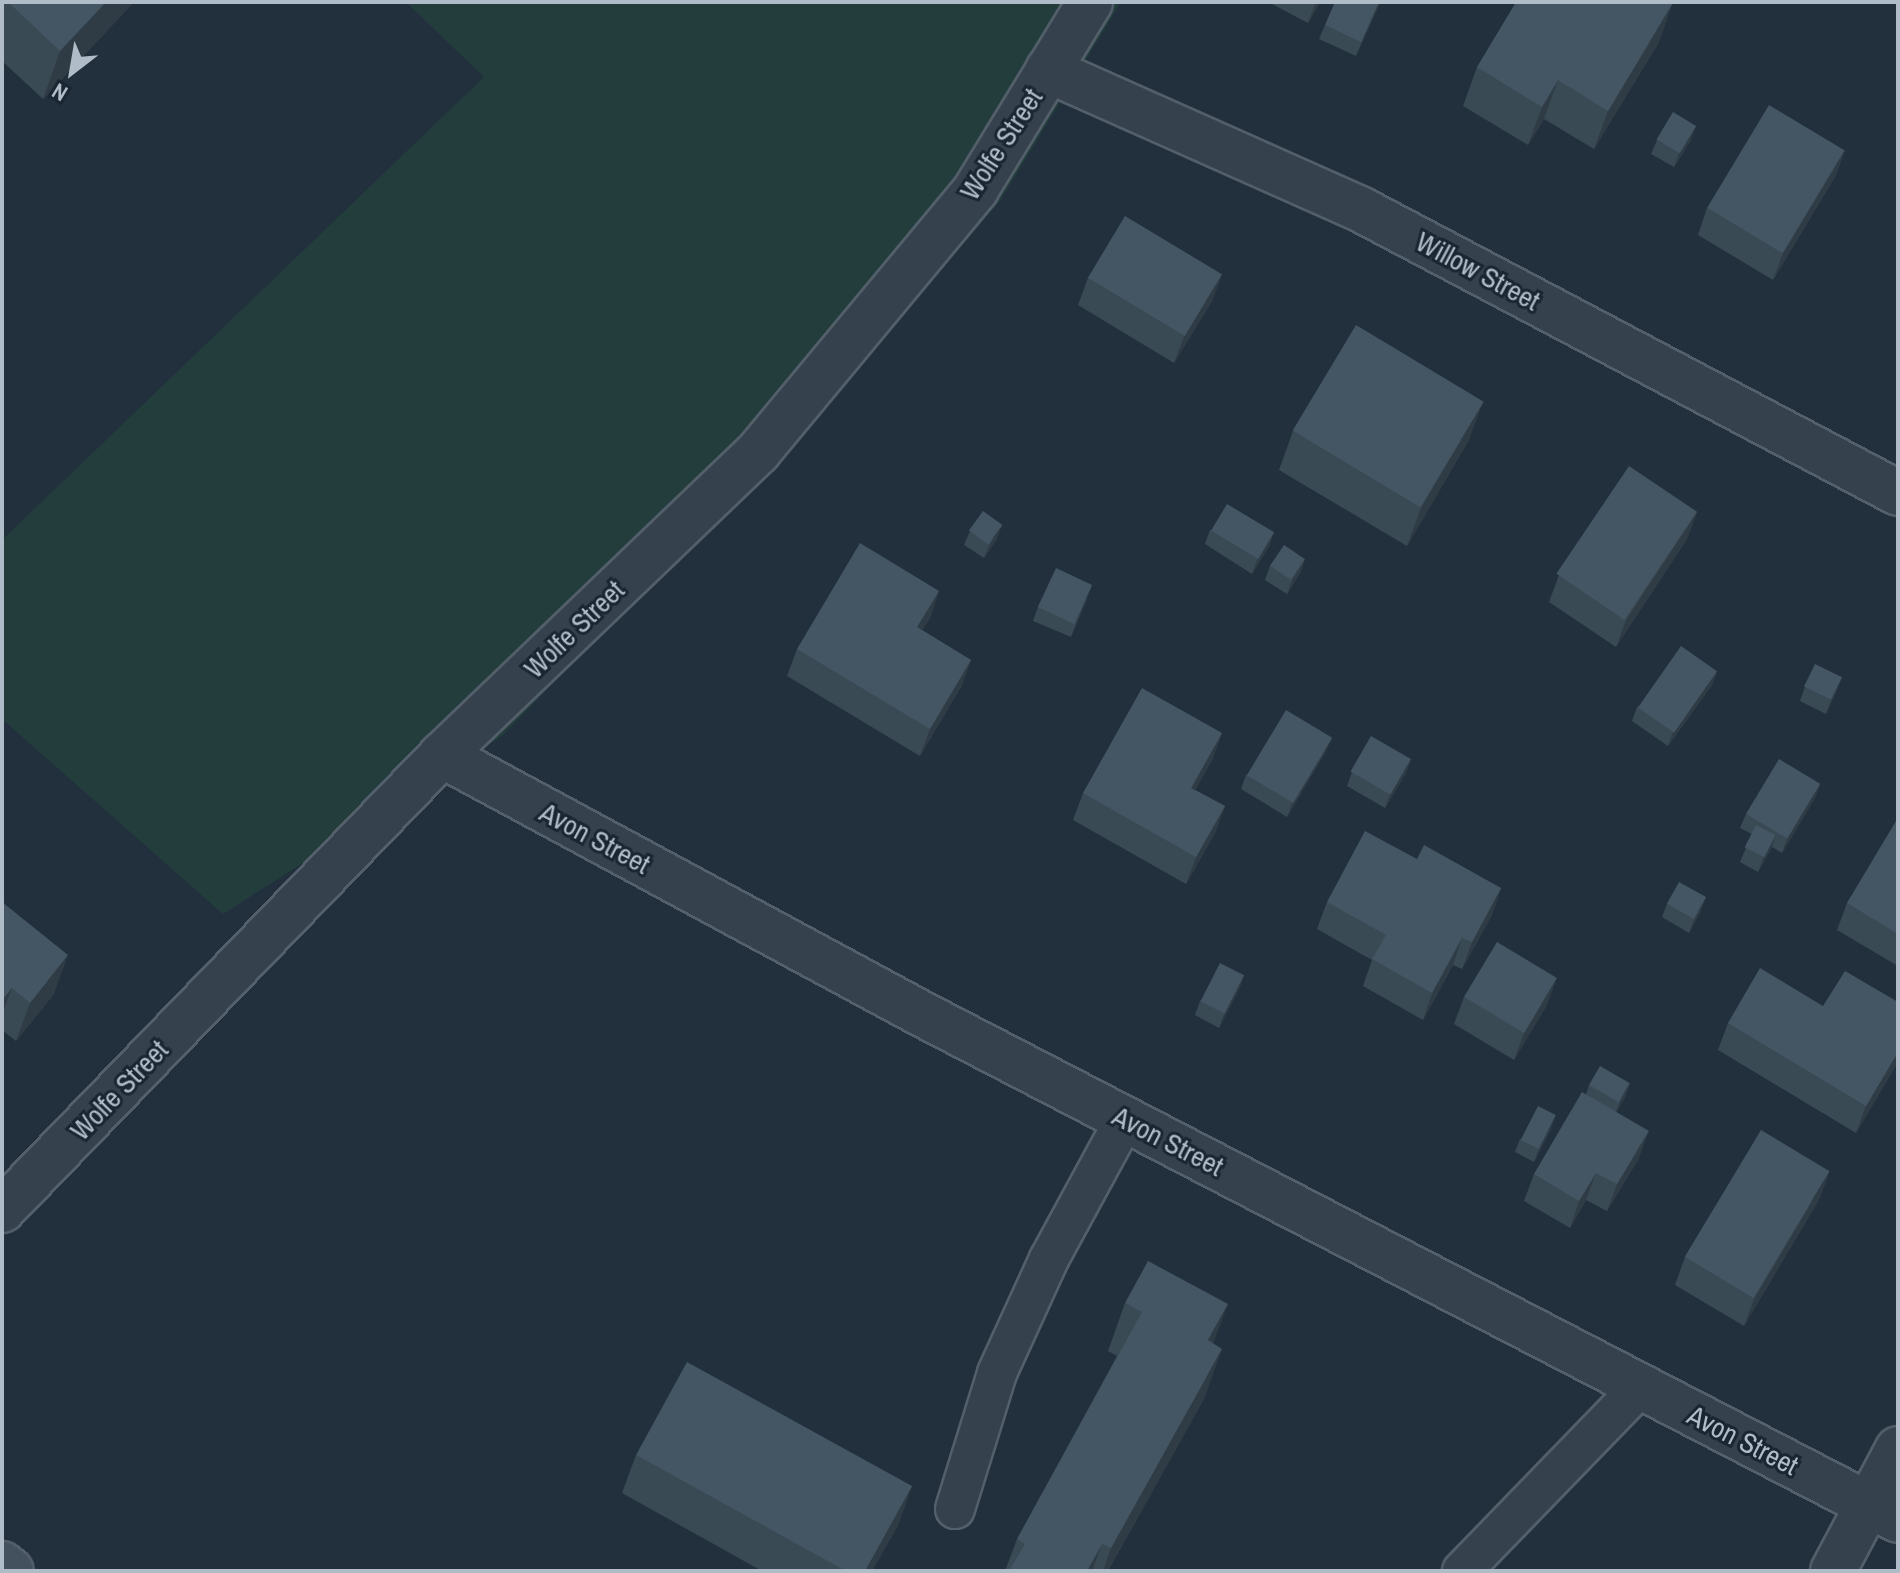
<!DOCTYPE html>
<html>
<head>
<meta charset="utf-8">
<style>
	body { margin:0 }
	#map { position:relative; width:1900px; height:1573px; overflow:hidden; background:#21303c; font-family:"Archivo Narrow",sans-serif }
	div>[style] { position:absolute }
	.green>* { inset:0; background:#233d3d }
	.roads { filter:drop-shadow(2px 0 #535f6a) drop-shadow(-2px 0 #535f6a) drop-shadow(0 2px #535f6a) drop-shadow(0 -2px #535f6a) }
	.lane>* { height:38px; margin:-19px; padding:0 19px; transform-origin:19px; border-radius:19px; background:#35414c }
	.street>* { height:44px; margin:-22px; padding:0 22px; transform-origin:22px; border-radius:22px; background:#35414c }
	.secondary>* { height:44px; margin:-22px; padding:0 22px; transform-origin:22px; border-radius:22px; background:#43515f }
	.wall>* { inset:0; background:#3a4a55 }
	.shaded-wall>* { inset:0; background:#303c45 }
	.building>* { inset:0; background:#445663; transform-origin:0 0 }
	span { translate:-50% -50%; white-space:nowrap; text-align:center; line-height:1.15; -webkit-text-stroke:6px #1a2631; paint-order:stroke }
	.street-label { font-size:28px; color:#b0bcc8 }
	.frame { position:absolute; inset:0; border:4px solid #b0bcc8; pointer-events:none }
	.north { position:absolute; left:32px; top:32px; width:80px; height:80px; -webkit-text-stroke:6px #1a2631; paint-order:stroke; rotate:211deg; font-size:22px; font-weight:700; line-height:32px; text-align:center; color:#b0bcc8 }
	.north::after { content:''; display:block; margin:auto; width:28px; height:36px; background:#b0bcc8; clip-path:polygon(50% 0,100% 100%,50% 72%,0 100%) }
</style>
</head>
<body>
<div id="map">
	<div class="green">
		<div style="clip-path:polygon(406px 2px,1121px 2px,1000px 201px,854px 372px,502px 736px,223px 914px,2px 719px,2px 540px,484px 77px)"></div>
	</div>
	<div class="roads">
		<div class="lane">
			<div style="left:955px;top:1509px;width:142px;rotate:-72.8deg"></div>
			<div style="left:997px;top:1373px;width:125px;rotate:-65.5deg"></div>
			<div style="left:1049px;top:1259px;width:159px;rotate:-61.5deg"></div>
			<div style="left:1462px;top:1571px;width:256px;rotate:-45.9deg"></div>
		</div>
		<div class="street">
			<div style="left:1048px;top:70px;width:342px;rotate:24deg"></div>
			<div style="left:1360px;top:209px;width:608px;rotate:27.83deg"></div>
			<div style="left:442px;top:755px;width:545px;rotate:28.35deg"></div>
			<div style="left:922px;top:1014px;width:1099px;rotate:27.4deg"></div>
			<div style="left:2px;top:1210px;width:633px;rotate:-45.96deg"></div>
			<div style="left:442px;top:755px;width:438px;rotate:-43.8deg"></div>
			<div style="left:758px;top:452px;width:342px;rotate:-50.3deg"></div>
			<div style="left:976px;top:189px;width:219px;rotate:-58.6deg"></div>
			<div style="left:1833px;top:1571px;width:138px;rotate:-62deg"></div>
		</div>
		<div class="secondary">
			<div style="left:2px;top:1564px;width:11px;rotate:38deg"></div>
		</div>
	</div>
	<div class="wall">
		<div style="clip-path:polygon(2px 2px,134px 2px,43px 99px,2px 61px)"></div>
		<div style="clip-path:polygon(1268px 2px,1320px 2px,1308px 23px)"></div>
		<div style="clip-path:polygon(1380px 2px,1356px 56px,1319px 39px,1325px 25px)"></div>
		<div style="clip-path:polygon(1659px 42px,1594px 149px,1544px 119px,1528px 145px,1463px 106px,1477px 67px)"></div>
		<div style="clip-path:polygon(1657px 140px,1691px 140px,1674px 167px,1651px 154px)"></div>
		<div style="clip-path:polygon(1845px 150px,1835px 177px,1773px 280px,1698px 235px,1707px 208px)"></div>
		<div style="clip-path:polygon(1222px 274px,1212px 301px,1174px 363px,1078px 305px,1088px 278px)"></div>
		<div style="clip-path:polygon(1293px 431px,1469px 440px,1407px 546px,1279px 470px)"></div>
		<div style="clip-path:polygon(1697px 512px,1687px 539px,1616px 647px,1549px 602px,1559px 575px)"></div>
		<div style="clip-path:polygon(1210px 530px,1274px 532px,1269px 546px,1252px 574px,1205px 544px)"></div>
		<div style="clip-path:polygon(970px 531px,997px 539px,984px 558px,964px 545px)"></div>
		<div style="clip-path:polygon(1305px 559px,1300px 573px,1287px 594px,1265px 580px,1270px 566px)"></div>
		<div style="clip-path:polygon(939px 591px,930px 618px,922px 630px,971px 660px,961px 687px,920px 756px,787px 676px,797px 649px)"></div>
		<div style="clip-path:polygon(1087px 599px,1071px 637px,1033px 621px,1038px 607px)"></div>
		<div style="clip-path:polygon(1717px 671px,1712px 685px,1668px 746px,1632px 721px,1637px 707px)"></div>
		<div style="clip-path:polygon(1842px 677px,1826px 714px,1800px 701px,1805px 687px)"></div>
		<div style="clip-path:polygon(1222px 733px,1212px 760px,1195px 790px,1225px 806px,1215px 833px,1186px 884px,1073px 820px,1083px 793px)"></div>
		<div style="clip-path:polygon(1326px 751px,1287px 817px,1241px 789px,1246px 775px)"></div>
		<div style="clip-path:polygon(1411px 759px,1406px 773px,1385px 808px,1347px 786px,1352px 772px)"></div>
		<div style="clip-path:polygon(1820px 784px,1815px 798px,1782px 853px,1772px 847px,1758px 872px,1740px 862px,1752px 834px,1740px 828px,1746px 814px)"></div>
		<div style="clip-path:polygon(1898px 822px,1898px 966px,1837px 930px,1847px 903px)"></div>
		<div style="clip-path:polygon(1417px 859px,1501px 888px,1492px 915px,1462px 969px,1453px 965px,1423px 1020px,1363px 986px,1372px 960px,1317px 929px,1327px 902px)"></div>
		<div style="clip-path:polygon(2px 902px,54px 994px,16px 1041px,2px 1030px)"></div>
		<div style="clip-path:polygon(1667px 904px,1701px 911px,1689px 933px,1662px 917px)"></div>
		<div style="clip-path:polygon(1244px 975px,1239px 989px,1219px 1028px,1195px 1015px,1200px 1001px)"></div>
		<div style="clip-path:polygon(1464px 997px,1547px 1005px,1514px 1060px,1454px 1024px)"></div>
		<div style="clip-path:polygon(1898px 1002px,1898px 1062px,1856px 1133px,1718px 1050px,1728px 1023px,1823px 1006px)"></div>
		<div style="clip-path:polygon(1630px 1083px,1625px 1097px,1616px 1112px,1639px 1158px,1607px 1211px,1586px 1200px,1570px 1228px,1524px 1201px,1534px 1174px,1586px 1094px,1589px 1085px)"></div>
		<div style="clip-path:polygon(1551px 1129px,1534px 1162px,1515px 1152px,1520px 1139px)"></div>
		<div style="clip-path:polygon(1820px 1198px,1744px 1326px,1675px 1285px,1685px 1257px)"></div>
		<div style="clip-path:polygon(1125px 1303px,1213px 1343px,1205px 1397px,1108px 1571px,1005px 1571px,1017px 1539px,1117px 1356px,1108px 1351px)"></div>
		<div style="clip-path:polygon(636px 1455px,912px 1486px,898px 1525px,872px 1571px,762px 1571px,622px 1493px)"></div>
	</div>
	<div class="shaded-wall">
		<div style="clip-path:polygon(106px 2px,134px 2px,43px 99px,60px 51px)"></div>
		<div style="clip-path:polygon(1316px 2px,1320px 2px,1308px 23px)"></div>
		<div style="clip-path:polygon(1379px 2px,1380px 2px,1380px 4px,1356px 56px)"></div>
		<div style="clip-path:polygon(1673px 3px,1659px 42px,1594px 149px,1608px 111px)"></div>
		<div style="clip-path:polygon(1558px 80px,1544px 119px,1528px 145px,1542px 107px)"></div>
		<div style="clip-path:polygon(1696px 126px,1691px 140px,1674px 167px,1679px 153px)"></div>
		<div style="clip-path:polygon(1845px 150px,1835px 177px,1773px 280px,1783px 253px)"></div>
		<div style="clip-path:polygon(1222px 274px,1212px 301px,1174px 363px,1184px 336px)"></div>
		<div style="clip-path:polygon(1483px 402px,1469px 440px,1407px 546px,1421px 508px)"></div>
		<div style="clip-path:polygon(1697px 512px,1687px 539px,1616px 647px,1626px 620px)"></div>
		<div style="clip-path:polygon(1002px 525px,997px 539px,984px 558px,989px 545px)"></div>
		<div style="clip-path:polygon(1274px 532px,1269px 546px,1252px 574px,1257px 560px)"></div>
		<div style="clip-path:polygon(1305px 559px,1300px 573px,1287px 594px,1292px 580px)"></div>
		<div style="clip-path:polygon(1092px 585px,1087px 599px,1071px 637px,1076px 623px)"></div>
		<div style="clip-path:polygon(939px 591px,930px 618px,907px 654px,917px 627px)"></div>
		<div style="clip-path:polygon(971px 660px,961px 687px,920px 756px,930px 729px)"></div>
		<div style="clip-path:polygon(1717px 671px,1712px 685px,1668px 746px,1673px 732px)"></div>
		<div style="clip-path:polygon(1842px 677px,1837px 691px,1826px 714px,1831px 700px)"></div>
		<div style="clip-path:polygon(1222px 733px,1212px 760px,1181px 815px,1191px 788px)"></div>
		<div style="clip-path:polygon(1332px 738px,1326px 751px,1287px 817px,1292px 803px)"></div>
		<div style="clip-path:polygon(1411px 759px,1406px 773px,1385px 808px,1390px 794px)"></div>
		<div style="clip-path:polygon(1820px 784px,1815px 798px,1782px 853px,1787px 839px)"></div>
		<div style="clip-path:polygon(1225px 806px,1215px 833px,1186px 884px,1196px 857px)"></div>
		<div style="clip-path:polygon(1776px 835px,1771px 849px,1758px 872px,1763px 858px)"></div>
		<div style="clip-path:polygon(1501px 888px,1492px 915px,1462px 969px,1472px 942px)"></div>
		<div style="clip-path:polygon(1706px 897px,1701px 911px,1689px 933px,1694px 919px)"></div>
		<div style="clip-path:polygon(1462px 938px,1453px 965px,1423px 1020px,1432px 993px)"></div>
		<div style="clip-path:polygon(68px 955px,54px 994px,16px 1041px,30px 1003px)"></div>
		<div style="clip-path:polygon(1244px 975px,1239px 989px,1219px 1028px,1224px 1014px)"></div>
		<div style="clip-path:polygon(1557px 978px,1547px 1005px,1514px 1060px,1524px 1033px)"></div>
		<div style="clip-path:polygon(12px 988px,2px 1015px,2px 1000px)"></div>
		<div style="clip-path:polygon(1898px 1052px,1898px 1062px,1856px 1133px,1866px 1106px)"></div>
		<div style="clip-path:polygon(1630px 1083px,1625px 1097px,1615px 1115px,1620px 1101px)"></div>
		<div style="clip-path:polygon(1556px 1115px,1551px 1129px,1534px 1162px,1539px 1148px)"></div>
		<div style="clip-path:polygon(1649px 1131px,1639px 1158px,1607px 1211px,1617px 1184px)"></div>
		<div style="clip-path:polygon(1830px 1171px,1820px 1198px,1744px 1326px,1754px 1299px)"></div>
		<div style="clip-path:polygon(1596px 1173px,1586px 1200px,1570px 1228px,1579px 1201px)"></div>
		<div style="clip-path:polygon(1228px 1304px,1210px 1352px,1208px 1340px)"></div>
		<div style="clip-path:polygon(1222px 1349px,1205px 1397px,1108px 1571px,1103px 1571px,1111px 1548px)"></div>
		<div style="clip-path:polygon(912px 1486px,898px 1525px,872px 1571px,865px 1571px)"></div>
		<div style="clip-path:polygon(1102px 1544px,1092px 1571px,1087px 1571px)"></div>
	</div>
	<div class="building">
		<div style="clip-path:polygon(8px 2px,106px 2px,60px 51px)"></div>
		<div style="clip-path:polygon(1335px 2px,1379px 2px,1361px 42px,1325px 25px)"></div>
		<div style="clip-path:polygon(1516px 2px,1671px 2px,1673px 3px,1608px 111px,1558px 80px,1542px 107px,1477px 67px)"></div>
		<div style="left:1769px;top:105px;width:88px;height:120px;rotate:31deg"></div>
		<div style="left:1673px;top:112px;width:27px;height:32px;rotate:31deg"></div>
		<div style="left:1125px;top:216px;width:113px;height:72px;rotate:31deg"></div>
		<div style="left:1356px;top:325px;width:149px;height:123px;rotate:31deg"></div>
		<div style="left:1629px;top:466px;width:82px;height:130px;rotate:34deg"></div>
		<div style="left:1227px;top:504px;width:55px;height:31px;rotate:31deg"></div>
		<div style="left:983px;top:511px;width:24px;height:24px;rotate:36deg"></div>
		<div style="clip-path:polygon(860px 543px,939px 591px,917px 627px,971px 660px,930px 729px,797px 649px)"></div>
		<div style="left:1284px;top:545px;width:25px;height:25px;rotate:34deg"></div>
		<div style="left:1056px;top:568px;width:40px;height:43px;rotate:25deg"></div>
		<div style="left:1681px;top:646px;width:44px;height:75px;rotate:35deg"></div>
		<div style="left:1815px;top:664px;width:30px;height:25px;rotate:26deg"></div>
		<div style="clip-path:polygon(1142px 688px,1222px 733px,1191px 788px,1225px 806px,1196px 857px,1083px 793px)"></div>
		<div style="left:1286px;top:710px;width:54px;height:76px;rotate:31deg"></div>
		<div style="left:1371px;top:736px;width:46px;height:41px;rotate:30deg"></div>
		<div style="left:1779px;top:759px;width:48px;height:64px;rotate:31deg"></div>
		<div style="clip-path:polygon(1896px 821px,1898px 822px,1898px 934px,1847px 903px)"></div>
		<div style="left:1756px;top:825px;width:22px;height:25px;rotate:27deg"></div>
		<div style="clip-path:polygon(1365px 831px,1417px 859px,1424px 845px,1501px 888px,1472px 942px,1462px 938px,1432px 993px,1372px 959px,1386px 935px,1327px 902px)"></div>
		<div style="left:1679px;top:882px;width:31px;height:25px;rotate:29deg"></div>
		<div style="clip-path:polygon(2px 902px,68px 955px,30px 1003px,12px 988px,2px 1000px)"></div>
		<div style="left:1497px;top:942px;width:70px;height:64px;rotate:31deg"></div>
		<div style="left:1220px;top:963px;width:27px;height:43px;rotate:27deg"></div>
		<div style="clip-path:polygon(1760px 968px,1823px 1006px,1845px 971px,1898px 1002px,1898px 1052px,1866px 1106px,1728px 1023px)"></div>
		<div style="left:1600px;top:1066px;width:34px;height:22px;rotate:30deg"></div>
		<div style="clip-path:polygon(1582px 1092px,1649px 1131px,1617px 1184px,1596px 1173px,1579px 1201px,1534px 1174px)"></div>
		<div style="left:1538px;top:1106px;width:20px;height:38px;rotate:27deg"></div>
		<div style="left:1761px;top:1130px;width:80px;height:148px;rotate:31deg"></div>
		<div style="clip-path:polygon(1148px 1261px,1228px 1304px,1208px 1340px,1222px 1349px,1111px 1548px,1102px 1544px,1087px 1571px,1009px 1571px,1025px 1544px,1017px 1539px,1142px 1312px,1125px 1303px)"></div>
		<div style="clip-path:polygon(687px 1362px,912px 1486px,865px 1571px,846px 1571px,636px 1455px)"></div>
	</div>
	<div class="street-label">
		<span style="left:1001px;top:144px;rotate:-57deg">Wolfe Street</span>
		<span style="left:1478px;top:271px;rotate:28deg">Willow Street</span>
		<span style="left:574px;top:629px;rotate:-44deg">Wolfe Street</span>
		<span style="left:595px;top:838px;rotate:28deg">Avon Street</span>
		<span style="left:119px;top:1090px;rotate:-46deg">Wolfe Street</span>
		<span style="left:1168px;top:1141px;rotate:27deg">Avon Street</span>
		<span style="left:1743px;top:1440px;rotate:27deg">Avon Street</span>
	</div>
	<div class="frame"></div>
	<div class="north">N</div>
</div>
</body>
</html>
